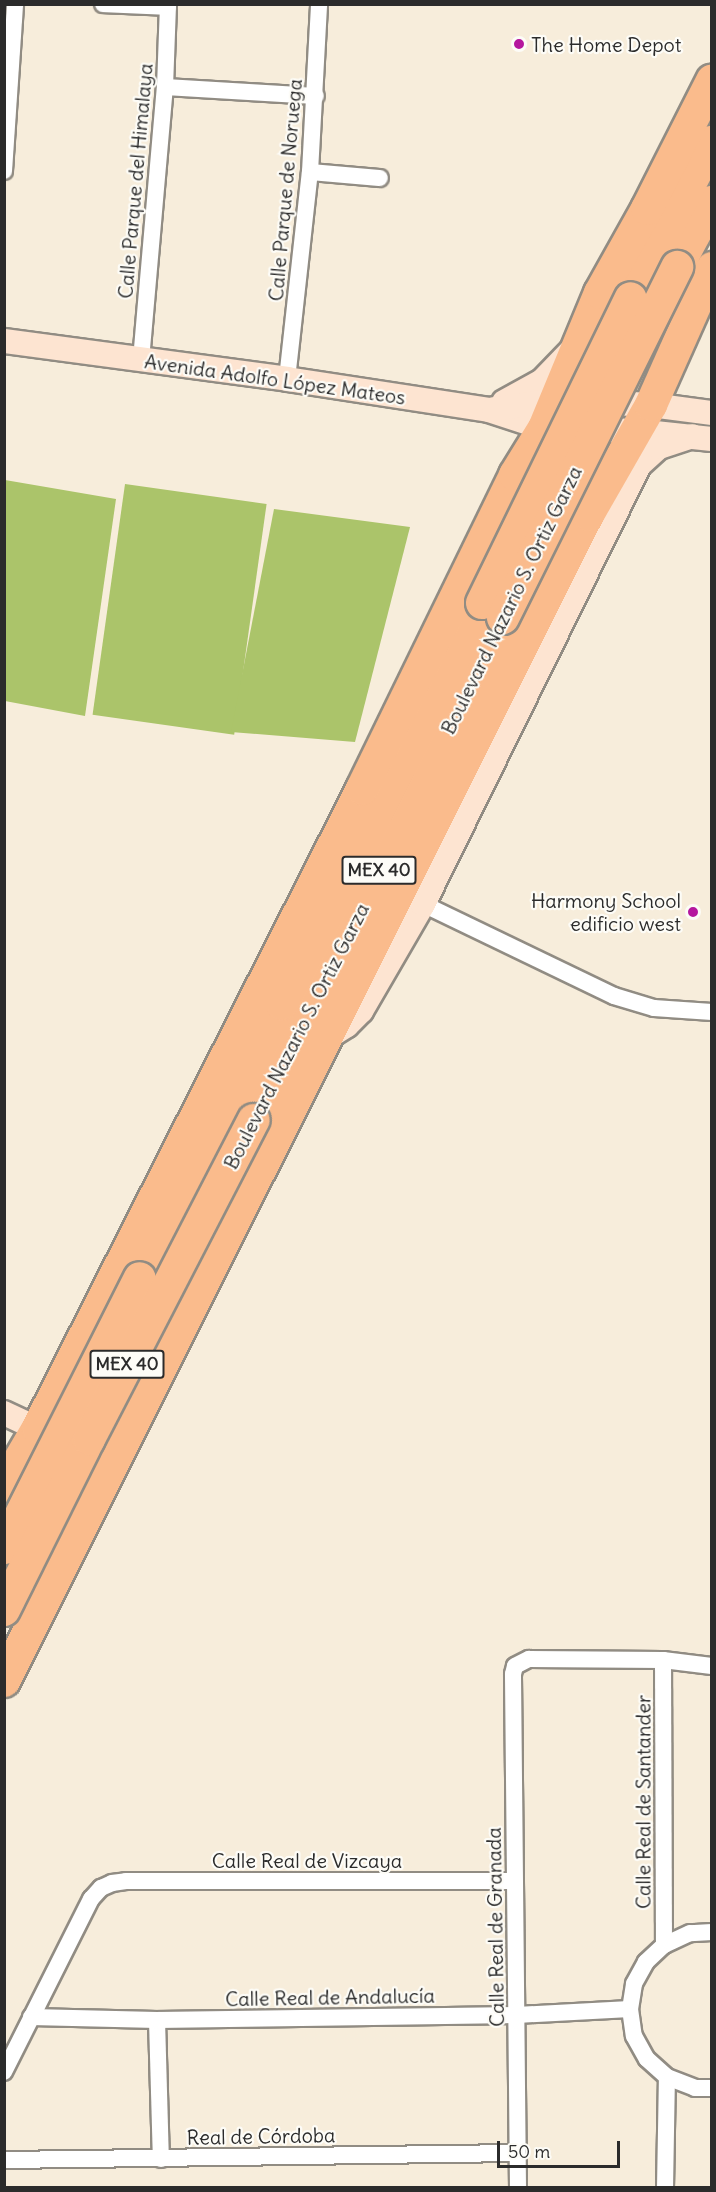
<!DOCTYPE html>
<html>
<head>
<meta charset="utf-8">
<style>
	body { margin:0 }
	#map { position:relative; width:716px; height:2192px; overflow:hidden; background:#f7eddb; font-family:Delius,sans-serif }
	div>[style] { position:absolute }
	.green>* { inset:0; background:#abc46a; transform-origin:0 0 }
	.roads { filter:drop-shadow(2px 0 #918c83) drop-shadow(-2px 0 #918c83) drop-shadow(0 2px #918c83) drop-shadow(0 -2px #918c83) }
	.street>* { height:16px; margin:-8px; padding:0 8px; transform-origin:8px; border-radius:8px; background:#fff }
	.secondary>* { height:24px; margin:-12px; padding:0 12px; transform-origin:12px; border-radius:12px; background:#fde4d1 }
	.highway>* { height:32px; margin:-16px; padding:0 16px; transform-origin:16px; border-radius:16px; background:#fabb8c }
	.bridges { filter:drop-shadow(2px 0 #918c83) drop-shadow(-2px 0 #918c83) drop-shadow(0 2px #918c83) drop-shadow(0 -2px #918c83) }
	.highway-bridge>* { height:32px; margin:-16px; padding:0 16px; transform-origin:16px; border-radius:16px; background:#fabb8c }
	.dots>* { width:16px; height:16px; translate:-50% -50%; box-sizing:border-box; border:3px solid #fdfcf7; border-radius:50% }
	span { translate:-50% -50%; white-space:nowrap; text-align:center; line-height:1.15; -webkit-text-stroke:4.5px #fdfcf7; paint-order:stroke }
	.shield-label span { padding:2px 4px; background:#fdfcf7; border:2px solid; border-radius:4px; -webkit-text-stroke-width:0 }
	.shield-label { font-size:18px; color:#2b2b2b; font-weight:700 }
	.poi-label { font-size:20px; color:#2b2b2b }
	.left { translate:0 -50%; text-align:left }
	.right { translate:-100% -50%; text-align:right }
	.street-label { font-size:20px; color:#2b2b2b }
	.frame { position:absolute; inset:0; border:6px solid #2b2b2b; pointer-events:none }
	.scale { position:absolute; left:497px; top:2141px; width:123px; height:27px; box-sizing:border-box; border:3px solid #2b2b2b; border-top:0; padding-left:8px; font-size:18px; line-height:21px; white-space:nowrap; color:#2b2b2b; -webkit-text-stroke:4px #fdfcf7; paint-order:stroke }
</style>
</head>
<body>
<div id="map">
	<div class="green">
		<div style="clip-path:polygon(5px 480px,116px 499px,85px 716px,5px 701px)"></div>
		<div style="left:125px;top:484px;width:143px;height:233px;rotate:8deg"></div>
		<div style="clip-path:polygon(274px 509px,410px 527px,355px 742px,231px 732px)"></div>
	</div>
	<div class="roads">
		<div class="street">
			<div style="left:103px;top:4px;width:65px;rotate:2.6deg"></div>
			<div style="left:165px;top:87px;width:151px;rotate:3.4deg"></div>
			<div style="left:4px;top:171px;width:167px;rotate:-86.2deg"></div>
			<div style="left:310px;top:172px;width:70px;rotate:4.9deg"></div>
			<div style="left:141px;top:360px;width:274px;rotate:-85deg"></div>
			<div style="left:165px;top:87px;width:83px;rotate:-87.9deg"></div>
			<div style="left:287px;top:379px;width:208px;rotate:-83.7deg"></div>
			<div style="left:310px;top:172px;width:168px;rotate:-86.9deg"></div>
			<div style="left:423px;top:904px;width:212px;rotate:25.7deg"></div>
			<div style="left:614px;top:996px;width:42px;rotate:16.7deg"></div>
			<div style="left:654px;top:1008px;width:58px;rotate:3.9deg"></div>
			<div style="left:663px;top:1660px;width:285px;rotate:89.8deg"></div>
			<div style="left:712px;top:1932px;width:22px;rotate:177deg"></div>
			<div style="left:690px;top:1933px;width:29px;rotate:155deg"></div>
			<div style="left:664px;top:1945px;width:25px;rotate:137deg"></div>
			<div style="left:646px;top:1962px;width:25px;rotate:119deg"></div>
			<div style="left:634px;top:1984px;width:25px;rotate:99deg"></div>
			<div style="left:630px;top:2009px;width:27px;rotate:82deg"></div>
			<div style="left:634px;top:2036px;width:26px;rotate:61deg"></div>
			<div style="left:647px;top:2059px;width:27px;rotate:42deg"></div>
			<div style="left:667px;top:2077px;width:30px;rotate:21deg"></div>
			<div style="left:695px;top:2088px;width:17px"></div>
			<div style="left:31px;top:2017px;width:126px;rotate:1.4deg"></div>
			<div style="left:157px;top:2020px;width:360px;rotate:-0.8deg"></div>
			<div style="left:517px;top:2015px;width:113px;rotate:-3deg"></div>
			<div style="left:157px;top:2020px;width:139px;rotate:88.4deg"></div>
			<div style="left:4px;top:2072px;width:194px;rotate:-63.3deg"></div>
			<div style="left:91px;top:1899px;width:15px;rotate:-48deg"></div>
			<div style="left:101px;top:1888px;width:12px;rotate:-24deg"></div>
			<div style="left:112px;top:1883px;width:14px;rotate:-8deg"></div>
			<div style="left:126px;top:1881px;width:388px"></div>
			<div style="left:4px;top:2160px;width:513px;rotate:-0.78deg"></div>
			<div style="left:518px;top:2188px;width:514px;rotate:-90.56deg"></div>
			<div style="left:513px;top:1674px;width:8px;rotate:-76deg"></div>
			<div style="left:515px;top:1666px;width:16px;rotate:-27deg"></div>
			<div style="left:529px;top:1659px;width:134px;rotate:0.4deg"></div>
			<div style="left:663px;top:1660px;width:49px;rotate:7deg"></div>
			<div style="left:665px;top:2188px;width:111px;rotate:-89deg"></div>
		</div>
		<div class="secondary">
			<div style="left:4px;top:341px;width:286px;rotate:7.6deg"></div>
			<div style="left:287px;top:379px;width:204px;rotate:8.7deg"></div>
			<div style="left:489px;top:410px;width:58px;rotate:18.1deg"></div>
			<div style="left:544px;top:428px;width:92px;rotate:1.9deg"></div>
			<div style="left:636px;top:431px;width:76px;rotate:6deg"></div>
			<div style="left:504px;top:402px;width:43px;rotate:-28.9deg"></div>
			<div style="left:542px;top:381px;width:42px;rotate:-46deg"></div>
			<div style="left:494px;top:409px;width:63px;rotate:-8.3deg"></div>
			<div style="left:556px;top:400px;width:95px;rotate:3deg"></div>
			<div style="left:651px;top:405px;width:62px;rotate:7.5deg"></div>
			<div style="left:328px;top:1037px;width:22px;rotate:-32deg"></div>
			<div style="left:347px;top:1025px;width:20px;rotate:-45deg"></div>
			<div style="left:361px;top:1011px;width:124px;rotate:-59.9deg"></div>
			<div style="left:423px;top:904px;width:489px;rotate:-63.8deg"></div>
			<div style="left:639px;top:465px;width:27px;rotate:-42deg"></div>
			<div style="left:659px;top:447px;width:35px;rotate:-18deg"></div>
			<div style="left:4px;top:1413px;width:52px;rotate:25.1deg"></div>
		</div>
		<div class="highway">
			<div style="left:677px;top:267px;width:74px;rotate:-61.7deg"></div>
			<div style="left:631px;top:298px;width:176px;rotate:-62.6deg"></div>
			<div style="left:254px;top:1120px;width:560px;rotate:-63.62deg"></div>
			<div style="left:140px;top:1278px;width:309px;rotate:-62.6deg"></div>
			<div style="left:282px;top:1004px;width:448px;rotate:-63.5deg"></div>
			<div style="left:4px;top:1486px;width:67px;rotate:-59.6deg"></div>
			<div style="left:38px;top:1428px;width:716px;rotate:-63.11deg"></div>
			<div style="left:362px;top:789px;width:349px;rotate:-64deg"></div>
			<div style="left:515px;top:475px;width:55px;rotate:-58.3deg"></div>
			<div style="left:544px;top:428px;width:146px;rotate:-67.5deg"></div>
			<div style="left:600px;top:293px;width:96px;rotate:-60.8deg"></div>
			<div style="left:647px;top:209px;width:144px;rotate:-63.1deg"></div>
			<div style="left:4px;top:1681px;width:1304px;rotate:-63.4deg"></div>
			<div style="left:588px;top:515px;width:127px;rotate:-60.2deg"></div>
			<div style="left:651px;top:405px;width:150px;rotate:-66deg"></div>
		</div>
	</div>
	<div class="bridges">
		<div class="highway-bridge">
			<div style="left:482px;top:603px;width:339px;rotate:-64deg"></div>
			<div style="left:503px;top:618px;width:392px;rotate:-63.6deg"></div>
			<div style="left:4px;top:1548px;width:302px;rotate:-63.3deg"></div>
			<div style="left:4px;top:1610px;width:191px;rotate:-63.6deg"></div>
			<div style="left:89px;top:1439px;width:359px;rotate:-62.7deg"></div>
		</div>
	</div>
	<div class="dots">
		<div style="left:519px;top:44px;background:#b5179e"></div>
		<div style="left:693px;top:912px;background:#b5179e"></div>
	</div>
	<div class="shield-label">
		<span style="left:379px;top:870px">MEX 40</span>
		<span style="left:127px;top:1364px">MEX 40</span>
	</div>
	<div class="poi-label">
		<span class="left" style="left:531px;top:44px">The Home Depot</span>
		<span class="right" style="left:681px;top:912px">Harmony School<br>edificio west</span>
	</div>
	<div class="street-label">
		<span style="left:135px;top:181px;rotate:-85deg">Calle Parque del Himalaya</span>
		<span style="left:285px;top:190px;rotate:-85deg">Calle Parque de Noruega</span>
		<span style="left:275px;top:379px;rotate:8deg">Avenida Adolfo López Mateos</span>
		<span style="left:511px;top:600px;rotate:-64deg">Boulevard Nazario S. Ortiz Garza</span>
		<span style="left:296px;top:1036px;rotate:-63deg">Boulevard Nazario S. Ortiz Garza</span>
		<span style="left:643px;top:1802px;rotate:-90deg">Calle Real de Santander</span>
		<span style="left:307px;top:1860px">Calle Real de Vizcaya</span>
		<span style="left:495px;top:1927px;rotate:-91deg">Calle Real de Granada</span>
		<span style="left:330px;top:1997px;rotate:-1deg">Calle Real de Andalucía</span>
		<span style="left:261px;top:2136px;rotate:-1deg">Real de Córdoba</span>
	</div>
	<div class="frame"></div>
	<div class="scale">50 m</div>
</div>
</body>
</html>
